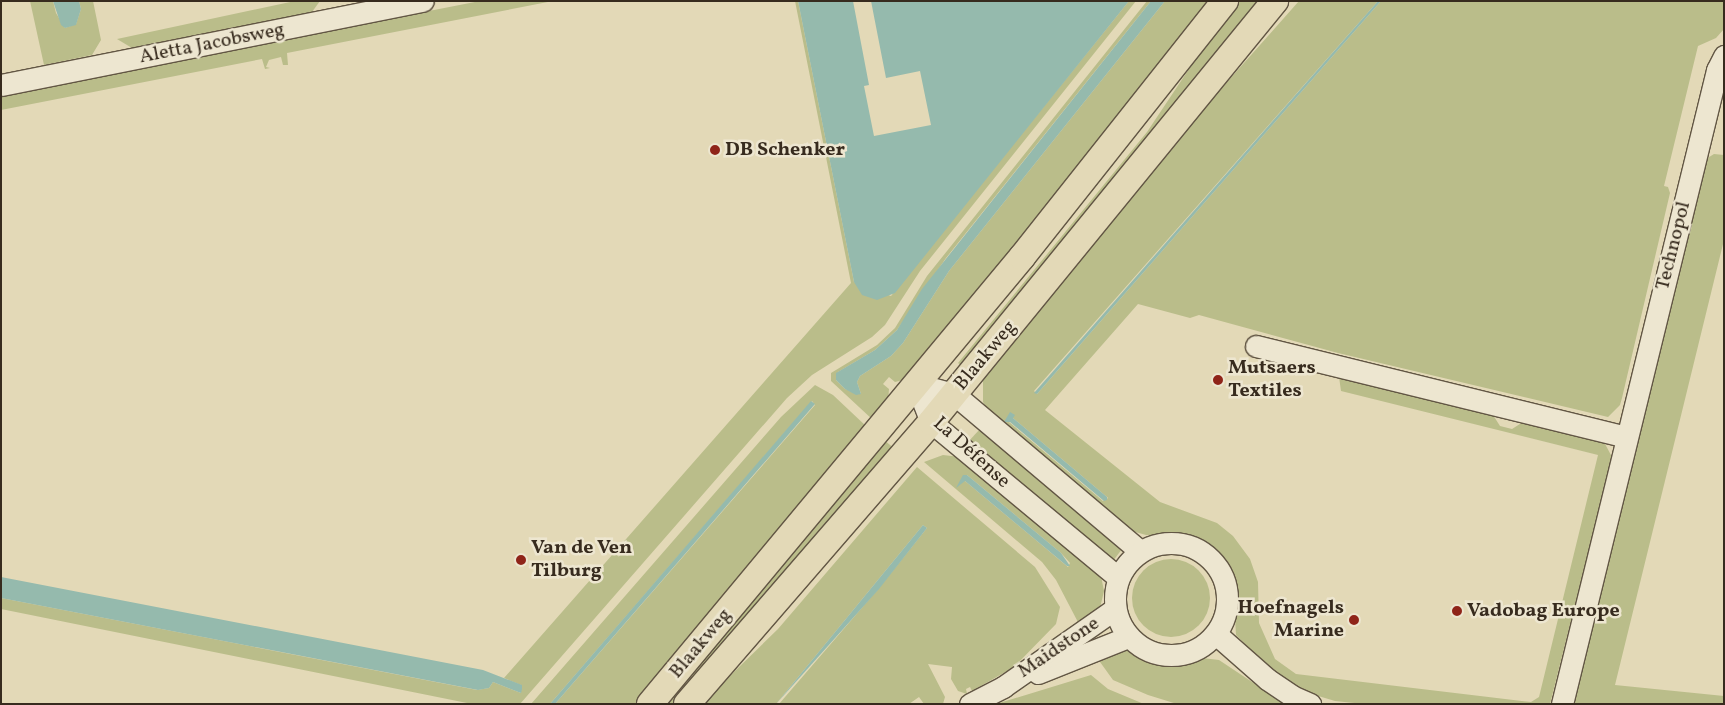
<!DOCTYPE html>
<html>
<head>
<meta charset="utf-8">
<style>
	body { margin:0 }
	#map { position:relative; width:1725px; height:705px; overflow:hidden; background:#e3d9b7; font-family:Vollkorn,serif }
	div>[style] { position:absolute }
	.green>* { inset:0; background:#babd8a }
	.round { border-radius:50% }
	.water>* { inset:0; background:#95baad }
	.roads { filter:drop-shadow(1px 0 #625644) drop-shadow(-1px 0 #625644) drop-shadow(0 1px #625644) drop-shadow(0 -1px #625644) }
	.minor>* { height:21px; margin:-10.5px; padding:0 10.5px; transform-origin:10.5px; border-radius:10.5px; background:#ede6d0 }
	.minor>.ring { margin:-10.5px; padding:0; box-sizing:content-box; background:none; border:21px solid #ede6d0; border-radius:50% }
	.major>* { height:26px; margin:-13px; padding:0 13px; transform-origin:13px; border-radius:13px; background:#e3d9b7 }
	.dots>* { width:14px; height:14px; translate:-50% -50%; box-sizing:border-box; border:2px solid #ede6d0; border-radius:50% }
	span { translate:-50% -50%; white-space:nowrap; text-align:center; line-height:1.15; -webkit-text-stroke:5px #ede6d0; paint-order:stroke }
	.street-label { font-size:20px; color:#372b1e }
	.poi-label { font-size:20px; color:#372b1e; font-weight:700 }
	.left { translate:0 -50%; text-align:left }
	.right { translate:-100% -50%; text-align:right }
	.frame { position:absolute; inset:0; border:2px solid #372b1e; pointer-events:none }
</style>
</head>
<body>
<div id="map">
	<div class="green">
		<div style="clip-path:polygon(30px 1px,53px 1px,56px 13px,65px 28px,76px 24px,81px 9px,79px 1px,93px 1px,101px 40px,92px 55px,44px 65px)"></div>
		<div style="clip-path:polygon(295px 1px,320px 1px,312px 12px,132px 48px,117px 39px)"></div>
		<div style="clip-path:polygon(480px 1px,553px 1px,287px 53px,288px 65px,283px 65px,281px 57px,269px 60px,266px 67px,270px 68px,265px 69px,262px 59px,1px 110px,1px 95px)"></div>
		<div style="clip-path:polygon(795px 1px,798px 1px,854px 282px,891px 296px,1129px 1px,1136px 1px,920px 271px,885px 325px,872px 337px,812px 375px,787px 398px,520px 704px,472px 704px,1px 609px,1px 598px,477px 690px,489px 688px,493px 682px,521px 693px,521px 685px,504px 678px,851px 283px)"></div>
		<div style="clip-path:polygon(1147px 1px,1151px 1px,946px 258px,897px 330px,875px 350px,838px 372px,836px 380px,845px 389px,861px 394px,857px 382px,860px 376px,891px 356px,903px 343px,949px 271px,1165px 1px,1214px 1px,907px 379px,895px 382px,889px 377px,883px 384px,889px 389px,888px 402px,873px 420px,831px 381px,831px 373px,877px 345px,895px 328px,927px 276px)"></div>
		<div style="clip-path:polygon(1240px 1px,1260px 1px,963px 367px,958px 363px,1147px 132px,1205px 45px)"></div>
		<div style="clip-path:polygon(evenodd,1299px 1px,1378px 1px,1034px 391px,1037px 394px,1381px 1px,1724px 1px,1724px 29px,1716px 38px,1698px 46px,1664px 186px,1668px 187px,1670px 193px,1622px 398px,1620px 405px,1608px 417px,1338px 353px,1199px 315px,1190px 318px,1138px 304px,1045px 410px,1160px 502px,1217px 523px,1233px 536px,1250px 559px,1258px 582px,1259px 623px,1275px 659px,1296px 674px,1531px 702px,1539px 697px,1598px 455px,1341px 391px,1339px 377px,1493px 415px,1500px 426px,1512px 429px,1523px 422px,1604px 442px,1612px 457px,1550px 704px,1364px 704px,1335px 701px,1305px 692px,1270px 669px,1236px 635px,1233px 582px,1224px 562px,1214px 550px,1186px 536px,1146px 535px,1132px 531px,989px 411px,983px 402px,983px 378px,1171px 145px,1299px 1px,1013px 418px,1107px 497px,1108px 498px,1103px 501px,1009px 422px,1013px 418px)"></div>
		<div style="clip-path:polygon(1714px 154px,1724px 155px,1724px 240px,1615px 685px,1724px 696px,1724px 704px,1575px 704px,1574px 695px,1706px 159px)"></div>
		<div style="clip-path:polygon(815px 385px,833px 395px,867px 427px,638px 704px,555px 704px,815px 405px,812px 401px,550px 704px,531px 704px,781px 417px)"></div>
		<div style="clip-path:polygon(981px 428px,1122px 549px,1113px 561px,967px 443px)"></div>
		<div style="clip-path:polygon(884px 440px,895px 449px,673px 704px,664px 704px)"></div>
		<div style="clip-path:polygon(evenodd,943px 455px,960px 457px,1101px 576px,1104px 591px,1100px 608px,1080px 626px,1056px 580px,1042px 562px,924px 462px,943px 455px,967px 475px,1061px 553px,1070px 563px,1068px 567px,965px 481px,967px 475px)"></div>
		<div style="clip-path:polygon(917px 467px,1035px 567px,1060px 607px,1056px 624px,1014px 667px,972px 691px,970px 687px,966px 689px,967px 694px,958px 691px,951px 679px,952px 667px,928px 664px,945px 697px,943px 704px,924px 704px,919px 697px,909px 704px,779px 704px,879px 588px,927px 528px,923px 525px,776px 704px,701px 704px,778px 629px)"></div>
		<div class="round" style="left:1132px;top:559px;width:78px;height:78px"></div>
		<div style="clip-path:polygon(1125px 649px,1163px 663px,1202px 658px,1219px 660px,1285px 704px,1177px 704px,1148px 695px,1113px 680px,1095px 655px)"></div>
		<div style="clip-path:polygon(1091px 675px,1108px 689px,1144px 704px,996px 704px)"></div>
	</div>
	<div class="water">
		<div style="clip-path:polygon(53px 1px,79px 1px,81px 9px,76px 25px,65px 28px,61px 25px)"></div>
		<div style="clip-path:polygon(798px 1px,853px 1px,869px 85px,864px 86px,874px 136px,931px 125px,920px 71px,886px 78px,871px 1px,1129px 1px,895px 293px,877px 300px,862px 295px,854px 282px)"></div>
		<div style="clip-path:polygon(1151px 1px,1165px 1px,949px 271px,903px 343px,891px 356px,860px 376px,857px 382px,861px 394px,856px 395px,845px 389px,836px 380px,836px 373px,875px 350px,897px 330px,922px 289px)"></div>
		<div style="clip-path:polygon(1378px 1px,1381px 1px,1037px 394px,1034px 393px)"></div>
		<div style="clip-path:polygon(811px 401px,815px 404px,555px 704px,550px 704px)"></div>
		<div style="clip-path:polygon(1010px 412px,1015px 415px,1013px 418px,1107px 497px,1107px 500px,1104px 501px,1010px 422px,1004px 422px)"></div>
		<div style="clip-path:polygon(963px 475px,967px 475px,1061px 553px,1070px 566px,1067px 566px,965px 481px,956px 488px)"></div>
		<div style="clip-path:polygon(923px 525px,927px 528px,879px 589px,776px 704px)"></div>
		<div style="clip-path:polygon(1px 577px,483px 670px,522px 685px,522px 689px,521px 693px,493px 682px,489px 688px,478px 690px,1px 598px)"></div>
	</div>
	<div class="roads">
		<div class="minor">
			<div style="left:1px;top:85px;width:430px;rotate:-11.3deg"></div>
			<div style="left:1256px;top:346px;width:381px;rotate:13.8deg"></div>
			<div style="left:916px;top:384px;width:41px;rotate:68.5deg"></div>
			<div style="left:931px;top:422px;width:243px;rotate:39.7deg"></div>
			<div style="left:916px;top:384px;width:39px;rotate:15deg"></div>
			<div style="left:954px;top:394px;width:243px;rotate:40.2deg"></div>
			<div class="ring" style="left:1115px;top:543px;width:91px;height:91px"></div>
			<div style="left:1216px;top:634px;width:68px;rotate:41.4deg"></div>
			<div style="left:1267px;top:679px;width:30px;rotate:34deg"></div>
			<div style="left:1292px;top:696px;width:20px;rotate:24deg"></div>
			<div style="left:1038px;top:673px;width:97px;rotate:-21.8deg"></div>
			<div style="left:970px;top:704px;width:37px;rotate:-27deg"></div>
			<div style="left:1003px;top:687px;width:136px;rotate:-34.9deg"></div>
			<div style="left:1562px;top:704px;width:653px;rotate:-76.26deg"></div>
			<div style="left:1717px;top:70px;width:16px;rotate:-63deg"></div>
		</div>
		<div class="major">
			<div style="left:650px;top:704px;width:582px;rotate:-50.23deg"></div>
			<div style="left:1022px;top:257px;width:327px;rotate:-51.6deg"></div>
			<div style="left:687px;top:704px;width:373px;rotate:-49.1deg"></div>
			<div style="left:931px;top:422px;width:544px;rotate:-50.75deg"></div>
		</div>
	</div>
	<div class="dots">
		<div style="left:715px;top:150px;background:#8f2418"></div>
		<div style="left:1218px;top:380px;background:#8f2418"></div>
		<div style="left:521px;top:560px;background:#8f2418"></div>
		<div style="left:1457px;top:611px;background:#8f2418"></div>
		<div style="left:1354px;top:620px;background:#8f2418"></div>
	</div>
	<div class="street-label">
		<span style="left:212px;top:44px;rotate:-11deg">Aletta Jacobsweg</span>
		<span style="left:1674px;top:246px;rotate:-76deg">Technopol</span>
		<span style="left:986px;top:356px;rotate:-50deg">Blaakweg</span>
		<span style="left:971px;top:453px;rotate:42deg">La Défense</span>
		<span style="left:701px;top:644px;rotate:-50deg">Blaakweg</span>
		<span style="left:1059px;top:648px;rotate:-34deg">Maidstone</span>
	</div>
	<div class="poi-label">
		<span class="left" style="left:725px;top:150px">DB Schenker</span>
		<span class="left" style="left:1228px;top:380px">Mutsaers<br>Textiles</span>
		<span class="left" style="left:531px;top:560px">Van de Ven<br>Tilburg</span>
		<span class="right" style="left:1344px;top:620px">Hoefnagels<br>Marine</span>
		<span class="left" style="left:1467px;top:611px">Vadobag Europe</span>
	</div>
	<div class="frame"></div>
</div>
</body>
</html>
